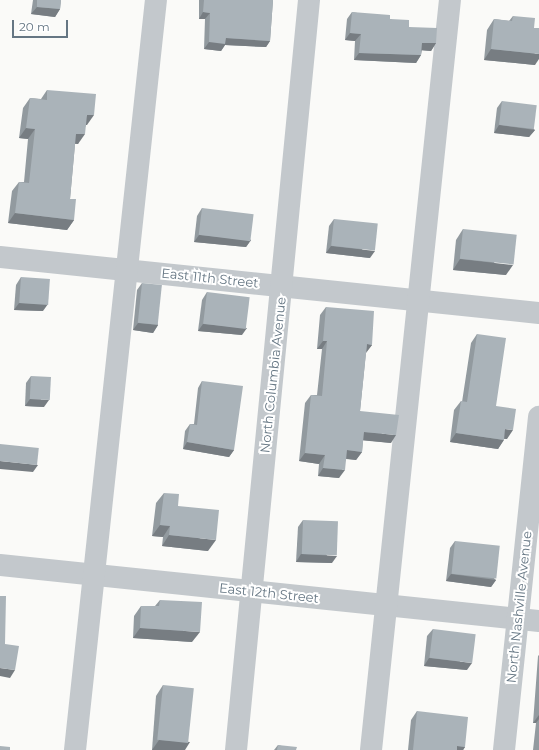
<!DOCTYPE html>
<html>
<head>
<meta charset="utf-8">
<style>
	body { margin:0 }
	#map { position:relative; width:539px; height:750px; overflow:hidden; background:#fafaf8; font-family:Montserrat,sans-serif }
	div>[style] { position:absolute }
	.minor>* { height:22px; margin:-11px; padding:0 11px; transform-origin:11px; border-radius:11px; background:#c3c8cc }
	.wall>* { inset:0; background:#929a9f }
	.shaded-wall>* { inset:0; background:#777d82 }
	.building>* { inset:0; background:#aab3b9; transform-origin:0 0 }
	span { translate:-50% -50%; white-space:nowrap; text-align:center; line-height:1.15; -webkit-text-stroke:4px #fff; paint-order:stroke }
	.street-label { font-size:13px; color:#657683 }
	.scale { position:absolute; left:12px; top:20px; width:56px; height:18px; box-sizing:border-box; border:2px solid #657683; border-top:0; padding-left:5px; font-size:12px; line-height:14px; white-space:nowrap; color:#657683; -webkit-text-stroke:3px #fff; paint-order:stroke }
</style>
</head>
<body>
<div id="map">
	<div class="minor">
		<div style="left:0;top:257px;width:542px;rotate:5.93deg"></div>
		<div style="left:0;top:565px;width:542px;rotate:5.93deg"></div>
		<div style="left:75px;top:750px;width:754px;rotate:-83.84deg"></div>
		<div style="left:236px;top:750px;width:754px;rotate:-84.44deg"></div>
		<div style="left:371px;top:750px;width:754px;rotate:-83.99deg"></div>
		<div style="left:504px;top:750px;width:335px;rotate:-84deg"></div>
	</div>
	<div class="wall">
		<div style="clip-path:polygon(33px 0,61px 0,60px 9px,55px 17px,31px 14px)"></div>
		<div style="clip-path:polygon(199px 0,273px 0,270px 41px,266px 47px,225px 45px,221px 51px,204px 49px,205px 19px,199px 19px)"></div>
		<div style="clip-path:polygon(352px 12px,390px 19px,409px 27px,436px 43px,431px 51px,422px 50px,421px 55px,416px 63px,354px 60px,355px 41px,345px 40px,347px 19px)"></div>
		<div style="clip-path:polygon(513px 16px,534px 28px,535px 65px,484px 60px,487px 30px,494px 19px,509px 21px)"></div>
		<div style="clip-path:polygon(47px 90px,87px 125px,86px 125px,78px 144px,75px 144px,70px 199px,74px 220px,67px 230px,8px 223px,12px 191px,19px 182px,24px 182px,28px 139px,19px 138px,23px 108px,30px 98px,41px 99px)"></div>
		<div style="clip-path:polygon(502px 101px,535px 130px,529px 137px,494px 133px,497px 108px)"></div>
		<div style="clip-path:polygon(202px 208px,251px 240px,246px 247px,194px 242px,197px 216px)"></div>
		<div style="clip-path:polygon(334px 219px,370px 258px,326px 253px,329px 226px)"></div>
		<div style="clip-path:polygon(463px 229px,506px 275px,453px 270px,456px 240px)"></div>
		<div style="clip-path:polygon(21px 277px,43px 311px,14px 310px,16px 285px)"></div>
		<div style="clip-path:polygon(142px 283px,158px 325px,153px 333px,133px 330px,137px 290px)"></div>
		<div style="clip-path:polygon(207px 292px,242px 335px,198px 331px,202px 300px)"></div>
		<div style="clip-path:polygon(326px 307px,372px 345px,366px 352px,360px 411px,391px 443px,363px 440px,362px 452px,356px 460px,346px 459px,339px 478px,318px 476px,319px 464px,299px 461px,305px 403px,311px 395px,317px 395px,322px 349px,317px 349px,320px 315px)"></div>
		<div style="clip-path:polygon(477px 334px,496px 406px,507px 439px,504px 439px,498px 449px,450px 442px,454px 410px,461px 401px,462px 402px,471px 343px)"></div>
		<div style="clip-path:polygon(31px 376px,44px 407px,25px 406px,26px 383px)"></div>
		<div style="clip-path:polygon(202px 381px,234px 450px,229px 457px,183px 449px,185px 431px,190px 424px,194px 424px,198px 388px)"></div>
		<div style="clip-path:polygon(164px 493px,178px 506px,208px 551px,162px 546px,163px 537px,152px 536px,156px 503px)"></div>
		<div style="clip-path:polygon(303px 520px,332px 563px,296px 562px,298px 527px)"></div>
		<div style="clip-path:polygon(455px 541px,496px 580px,491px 587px,446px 581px,450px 548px)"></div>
		<div style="clip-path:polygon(160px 600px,192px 642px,133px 638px,134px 616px,141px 606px,155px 606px)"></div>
		<div style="clip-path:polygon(433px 629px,467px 670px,424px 666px,427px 636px)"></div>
		<div style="clip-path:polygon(539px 655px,539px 750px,533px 750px,536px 723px,533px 723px,538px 656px)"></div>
		<div style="clip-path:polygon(163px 685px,185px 750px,152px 750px,156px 696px)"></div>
		<div style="clip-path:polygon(417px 711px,465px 747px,463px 750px,408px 750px,411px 720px)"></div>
		<div style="clip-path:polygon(278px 745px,296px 750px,274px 750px)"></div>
	</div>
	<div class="shaded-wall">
		<div style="clip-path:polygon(37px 7px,60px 9px,55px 17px,31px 14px)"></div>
		<div style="clip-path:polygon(203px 12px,210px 13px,205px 19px,199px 19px)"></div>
		<div style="clip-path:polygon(350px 33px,361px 34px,355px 41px,345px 40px)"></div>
		<div style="clip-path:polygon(226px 38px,270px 41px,266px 47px,225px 45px,221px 51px,204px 49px,209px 42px)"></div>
		<div style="clip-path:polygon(422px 43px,436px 43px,431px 51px,417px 50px)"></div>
		<div style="clip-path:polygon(491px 49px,539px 54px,539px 59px,535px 65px,484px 60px)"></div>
		<div style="clip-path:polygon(359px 53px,421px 55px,416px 63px,354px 60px)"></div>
		<div style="clip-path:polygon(87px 115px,94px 115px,87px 125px,80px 125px)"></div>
		<div style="clip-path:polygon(499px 125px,535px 130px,529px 137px,494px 133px)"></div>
		<div style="clip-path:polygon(26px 128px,35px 129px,28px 139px,19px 138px)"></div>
		<div style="clip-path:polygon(76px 134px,85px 134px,78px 144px,70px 143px)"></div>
		<div style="clip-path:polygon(15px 213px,74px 220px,67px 230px,8px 223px)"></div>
		<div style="clip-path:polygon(199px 235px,251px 240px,246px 247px,194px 242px)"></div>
		<div style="clip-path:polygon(331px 246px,375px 251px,370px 258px,326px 253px)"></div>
		<div style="clip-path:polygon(460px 259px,513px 265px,506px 275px,453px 270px)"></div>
		<div style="clip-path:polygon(19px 303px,48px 304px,43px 311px,14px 310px)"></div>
		<div style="clip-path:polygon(138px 323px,158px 325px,153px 333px,133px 330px)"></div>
		<div style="clip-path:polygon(203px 324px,247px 328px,242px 335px,198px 331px)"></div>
		<div style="clip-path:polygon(323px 341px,327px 341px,322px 349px,317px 349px)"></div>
		<div style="clip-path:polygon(367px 344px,372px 345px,366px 353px)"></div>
		<div style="clip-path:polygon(30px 399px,49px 400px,44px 407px,25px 406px)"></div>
		<div style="clip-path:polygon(505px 429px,513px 430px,507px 439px,499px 438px)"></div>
		<div style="clip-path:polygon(364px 432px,396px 435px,391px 443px,359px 440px)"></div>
		<div style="clip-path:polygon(456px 433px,504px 440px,498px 449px,450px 442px)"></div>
		<div style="clip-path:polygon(187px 442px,234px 450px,229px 457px,183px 449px)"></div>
		<div style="clip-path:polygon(347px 450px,362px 452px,356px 460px,341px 458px)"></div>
		<div style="clip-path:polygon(305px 453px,325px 455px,319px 464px,299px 461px)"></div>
		<div style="clip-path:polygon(0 461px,38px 465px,33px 472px,0 469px)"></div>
		<div style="clip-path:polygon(323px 468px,345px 470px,339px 478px,318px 476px)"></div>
		<div style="clip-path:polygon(160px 525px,170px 526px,163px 537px,152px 536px)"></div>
		<div style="clip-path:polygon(169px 535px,216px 540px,208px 551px,162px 546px)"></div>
		<div style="clip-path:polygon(301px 554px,337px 556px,332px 563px,296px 562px)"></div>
		<div style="clip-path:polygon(451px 574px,496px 580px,491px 587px,446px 581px)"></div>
		<div style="clip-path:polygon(140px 628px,200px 632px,192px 642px,133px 638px)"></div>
		<div style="clip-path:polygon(429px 658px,472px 663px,467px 670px,424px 666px)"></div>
		<div style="clip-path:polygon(0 668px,15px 670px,10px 678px,0 676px)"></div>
		<div style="clip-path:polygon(539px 715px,539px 719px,536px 723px,533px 723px)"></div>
		<div style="clip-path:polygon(159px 740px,190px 742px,185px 750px,152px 750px)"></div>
		<div style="clip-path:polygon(457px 746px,465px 747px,463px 750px,455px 750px)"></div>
	</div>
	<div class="building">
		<div style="clip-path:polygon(37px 0,61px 0,60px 9px,37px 7px)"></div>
		<div style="clip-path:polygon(204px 0,273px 0,270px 41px,226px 38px,225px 44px,209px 42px,210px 13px,203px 12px)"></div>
		<div style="clip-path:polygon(352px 12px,390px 15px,390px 19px,409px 20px,409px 27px,437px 28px,436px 43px,422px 43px,421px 55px,359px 53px,361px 34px,350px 33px)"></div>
		<div style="clip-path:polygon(513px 16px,535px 18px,534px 28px,539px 28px,539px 54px,491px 49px,494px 19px,512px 21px)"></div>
		<div style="clip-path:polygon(47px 90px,96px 94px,94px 115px,87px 115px,85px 134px,76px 134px,70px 199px,76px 199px,74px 220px,15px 213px,19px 182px,29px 183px,35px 129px,26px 128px,30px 98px,47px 100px)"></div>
		<div style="left:502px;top:101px;width:35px;height:24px;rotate:7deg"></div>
		<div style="left:202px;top:208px;width:52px;height:27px;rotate:7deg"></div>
		<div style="left:334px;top:219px;width:44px;height:27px;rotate:6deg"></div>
		<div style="left:463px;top:229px;width:54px;height:30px;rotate:6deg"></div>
		<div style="left:21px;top:277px;width:29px;height:26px;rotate:4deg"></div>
		<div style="left:142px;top:283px;width:20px;height:40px;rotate:6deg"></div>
		<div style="left:207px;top:292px;width:43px;height:32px;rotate:7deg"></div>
		<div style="clip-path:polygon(326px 307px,374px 311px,372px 345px,367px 344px,360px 411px,399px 415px,396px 435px,364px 432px,362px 452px,347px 450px,345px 470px,323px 468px,325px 455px,305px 453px,311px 395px,322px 396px,327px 341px,323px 341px)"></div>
		<div style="clip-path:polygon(477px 334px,506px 338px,496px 406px,516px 409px,513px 430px,505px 429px,504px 440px,456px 433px,461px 401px,467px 402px)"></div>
		<div style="left:31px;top:376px;width:20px;height:23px;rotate:3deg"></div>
		<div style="clip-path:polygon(202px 381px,243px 386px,234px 450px,187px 442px,190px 424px,197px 425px)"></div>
		<div style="left:0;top:444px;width:39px;height:17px;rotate:6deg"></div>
		<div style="clip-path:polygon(164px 493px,179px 494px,178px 506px,219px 510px,216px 540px,169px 535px,170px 526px,160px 525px)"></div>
		<div style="left:303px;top:520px;width:35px;height:34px;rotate:2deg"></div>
		<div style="left:455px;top:541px;width:45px;height:33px;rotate:6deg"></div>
		<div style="clip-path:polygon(0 596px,6px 596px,5px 644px,19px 646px,15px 670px,0 668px)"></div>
		<div style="clip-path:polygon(160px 600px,202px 602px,200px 632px,140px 628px,141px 606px,159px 606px)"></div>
		<div style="left:433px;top:629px;width:43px;height:29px;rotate:7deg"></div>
		<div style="left:163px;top:685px;width:31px;height:55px;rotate:6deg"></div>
		<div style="clip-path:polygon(417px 711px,468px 717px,465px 747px,457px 746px,457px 750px,413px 750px)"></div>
		<div style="clip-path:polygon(278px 745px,297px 747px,296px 750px,277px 750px)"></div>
		<div style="clip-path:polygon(0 746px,10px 747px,10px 750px,0 750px)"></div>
	</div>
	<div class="street-label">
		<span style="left:210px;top:278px;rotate:6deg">East 11th Street</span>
		<span style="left:273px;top:375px;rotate:-84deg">North Columbia Avenue</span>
		<span style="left:269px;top:593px;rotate:6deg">East 12th Street</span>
		<span style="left:519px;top:607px;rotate:-84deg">North Nashville Avenue</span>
	</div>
	<div class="scale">20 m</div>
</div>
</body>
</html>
